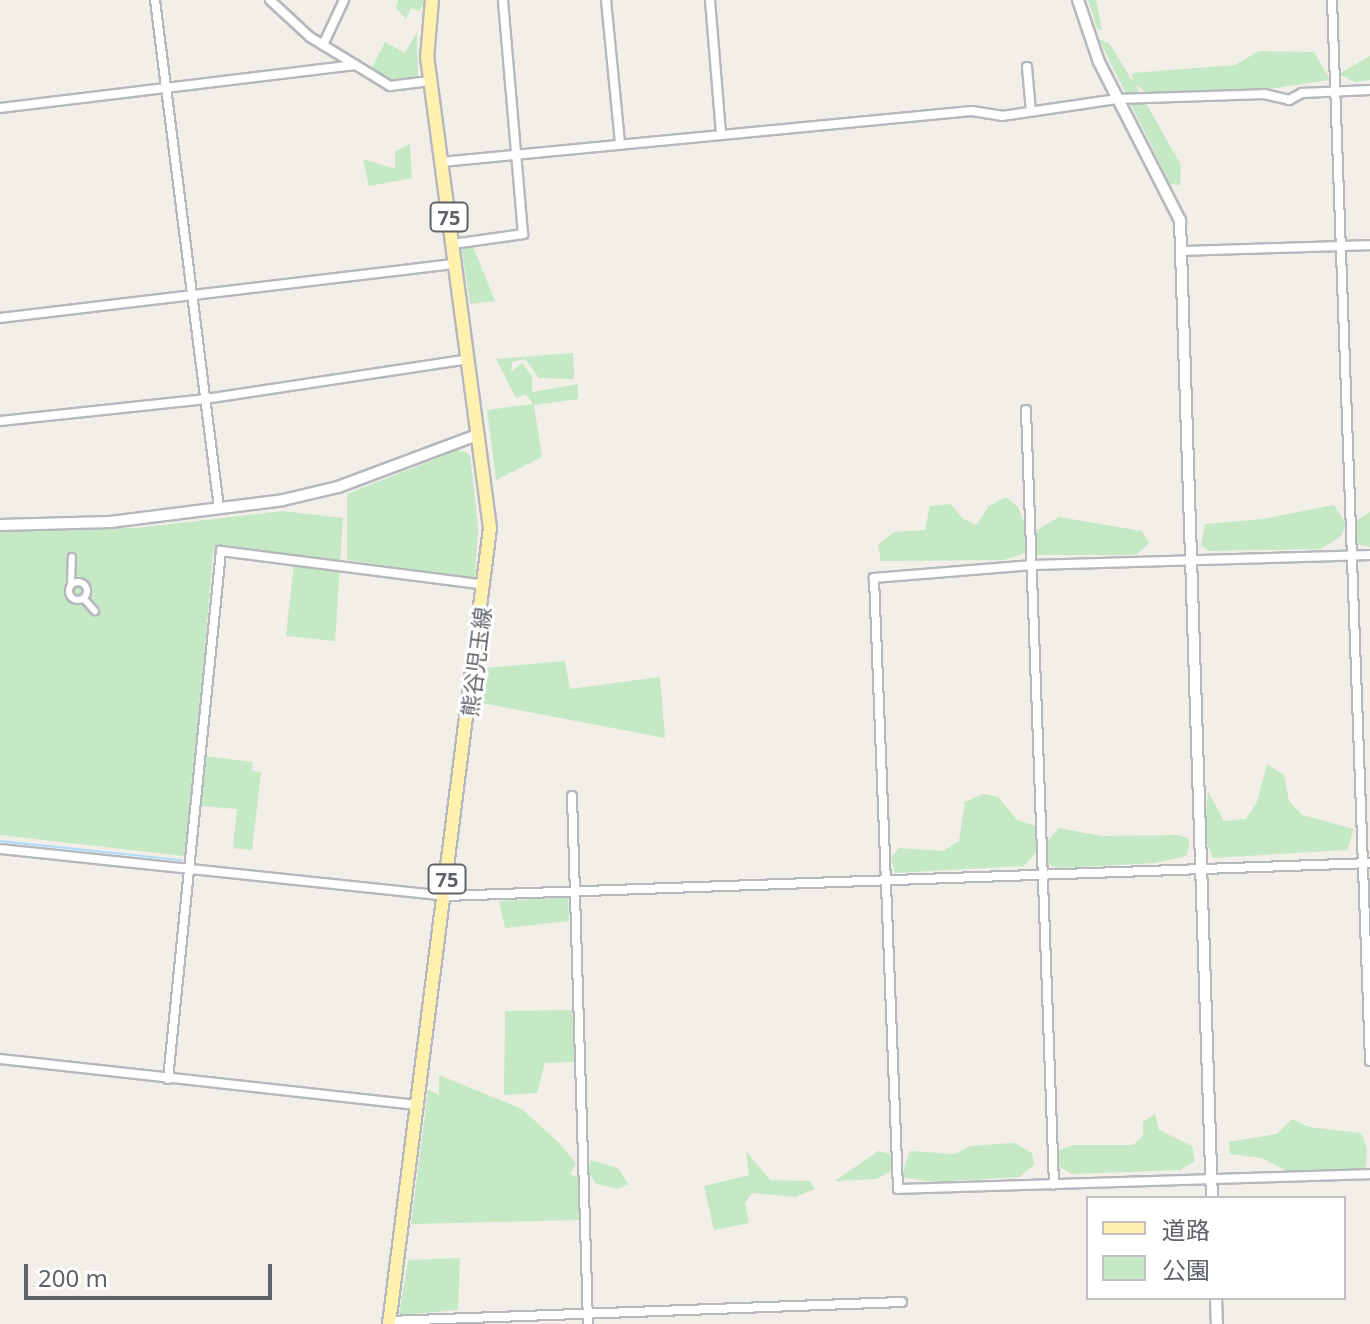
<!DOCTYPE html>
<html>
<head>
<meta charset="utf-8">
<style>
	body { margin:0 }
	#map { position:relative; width:1370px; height:1324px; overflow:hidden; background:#f1efe8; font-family:"Noto Sans","Noto Sans JP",sans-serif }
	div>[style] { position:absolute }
	.green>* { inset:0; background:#c5e8c5 }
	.stream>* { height:2px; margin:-1px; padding:0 1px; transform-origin:1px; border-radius:1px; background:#aadaff }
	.roads { filter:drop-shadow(2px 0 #b5b8bc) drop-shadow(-2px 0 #b5b8bc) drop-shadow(0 2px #b5b8bc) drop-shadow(0 -2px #b5b8bc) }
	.pedestrian>* { height:6px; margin:-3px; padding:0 3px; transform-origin:3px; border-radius:3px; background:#fff }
	.pedestrian>.ring { margin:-3px; padding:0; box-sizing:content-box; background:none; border:6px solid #fff; border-radius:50% }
	.minor>* { height:8px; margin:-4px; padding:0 4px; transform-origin:4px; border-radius:4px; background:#fff }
	.tertiary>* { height:10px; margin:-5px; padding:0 5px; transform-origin:5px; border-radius:5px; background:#fff }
	.primary>* { height:12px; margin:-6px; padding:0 6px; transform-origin:6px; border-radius:6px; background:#fff2af }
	span { translate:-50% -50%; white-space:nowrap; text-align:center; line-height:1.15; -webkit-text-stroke:6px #fff; paint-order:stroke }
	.shield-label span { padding:2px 6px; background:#fff; border:2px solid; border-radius:6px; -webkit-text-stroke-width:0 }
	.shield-label { font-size:20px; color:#5f6368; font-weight:700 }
	.street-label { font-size:22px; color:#5f6368 }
	.legend { position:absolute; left:1086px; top:1196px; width:260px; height:104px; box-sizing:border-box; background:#fff; border:2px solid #bfc1c3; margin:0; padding:10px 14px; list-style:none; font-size:24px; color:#5f6368 }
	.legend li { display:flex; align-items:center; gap:16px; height:40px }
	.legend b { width:40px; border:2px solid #bfc1c3 }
	.scale { position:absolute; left:24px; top:1264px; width:248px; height:36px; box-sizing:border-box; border:4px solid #5f6368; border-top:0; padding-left:10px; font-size:24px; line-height:28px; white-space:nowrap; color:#5f6368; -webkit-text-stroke:6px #fff; paint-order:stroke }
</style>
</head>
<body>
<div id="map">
	<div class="green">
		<div style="clip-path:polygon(398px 0,422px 0,424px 1px,420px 11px,411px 8px,406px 19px,396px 8px)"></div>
		<div style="clip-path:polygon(1088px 0,1096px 0,1102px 30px,1097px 29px)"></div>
		<div style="clip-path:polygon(417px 32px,418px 78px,390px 82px,370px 71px,385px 42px,405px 53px)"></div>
		<div style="clip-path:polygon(1099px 39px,1110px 44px,1133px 82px,1132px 73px,1235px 65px,1259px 51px,1314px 52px,1330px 80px,1240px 93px,1147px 93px,1135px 84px,1181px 165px,1180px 185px,1170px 184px)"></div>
		<div style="clip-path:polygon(1370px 56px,1370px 80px,1355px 82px,1339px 74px)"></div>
		<div style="clip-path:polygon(410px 144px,412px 178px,369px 186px,363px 159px,395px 169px,395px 152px)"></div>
		<div style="clip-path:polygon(472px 244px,495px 301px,470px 304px,461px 246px)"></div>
		<div style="clip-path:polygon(573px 353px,574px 379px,539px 378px,525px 359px,512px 362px,511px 372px,522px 363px,532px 376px,532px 392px,578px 384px,578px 399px,534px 405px,542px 457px,496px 480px,487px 410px,533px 404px,526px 394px,516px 398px,496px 359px)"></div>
		<div style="clip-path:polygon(458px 450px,470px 454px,478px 527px,475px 579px,347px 560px,347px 494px)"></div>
		<div style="clip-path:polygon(1006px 497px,1018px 507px,1026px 527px,1026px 553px,1004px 560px,881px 561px,878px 545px,894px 532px,925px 530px,930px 506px,951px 504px,962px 518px,976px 525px,989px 506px)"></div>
		<div style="clip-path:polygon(1334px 505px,1346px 524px,1341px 536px,1321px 549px,1208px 551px,1201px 545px,1205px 524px,1263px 519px)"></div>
		<div style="clip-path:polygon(283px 511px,343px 518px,335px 641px,286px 636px,294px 563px,213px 553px,196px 755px,253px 762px,252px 771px,261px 772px,252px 850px,233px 848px,237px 809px,190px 805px,184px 856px,0 835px,0 530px,136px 528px)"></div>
		<div style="clip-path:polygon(1370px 512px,1370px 547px,1352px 544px,1355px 521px)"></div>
		<div style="clip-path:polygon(1059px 517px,1142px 531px,1149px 543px,1136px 555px,1037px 555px,1032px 548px,1037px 530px)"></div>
		<div style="clip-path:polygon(565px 661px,570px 689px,660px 677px,665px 738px,482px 703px,485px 668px)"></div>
		<div style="clip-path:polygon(1267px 764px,1284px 775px,1289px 801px,1302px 815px,1354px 829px,1347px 850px,1213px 858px,1204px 836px,1208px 791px,1224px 821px,1246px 819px,1257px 802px)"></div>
		<div style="clip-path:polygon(983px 794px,998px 797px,1017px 820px,1035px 826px,1039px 849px,1024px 866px,895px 873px,891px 858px,899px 848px,943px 851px,959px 841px,965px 802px)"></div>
		<div style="clip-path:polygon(1059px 828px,1101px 836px,1179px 835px,1189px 839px,1189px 848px,1186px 856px,1155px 863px,1059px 868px,1047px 864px,1048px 840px)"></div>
		<div style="clip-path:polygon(568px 897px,569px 921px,505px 928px,499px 901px)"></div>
		<div style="clip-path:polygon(572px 1010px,577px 1062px,545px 1063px,537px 1093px,504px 1095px,505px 1011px)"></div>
		<div style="clip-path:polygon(439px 1075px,522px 1109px,558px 1142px,576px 1163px,570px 1174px,580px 1179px,579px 1220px,411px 1224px,428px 1090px,439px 1095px)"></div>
		<div style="clip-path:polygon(1155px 1114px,1159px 1130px,1192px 1146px,1195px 1161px,1180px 1170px,1072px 1174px,1058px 1166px,1059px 1150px,1074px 1145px,1133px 1145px,1143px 1136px,1143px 1122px)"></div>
		<div style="clip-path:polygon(1292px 1119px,1309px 1127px,1361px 1133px,1367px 1148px,1366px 1167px,1349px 1173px,1293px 1174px,1261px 1158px,1230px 1154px,1229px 1142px,1277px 1134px)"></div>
		<div style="clip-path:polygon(1014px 1143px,1032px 1153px,1034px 1165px,1019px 1177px,933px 1182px,901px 1177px,910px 1151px,955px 1154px,970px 1146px)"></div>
		<div style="clip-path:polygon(746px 1151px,770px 1180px,810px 1181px,814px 1189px,796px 1197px,752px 1193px,745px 1203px,749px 1223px,714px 1230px,704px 1186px,749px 1175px)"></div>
		<div style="clip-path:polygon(878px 1151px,891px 1154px,892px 1170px,877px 1179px,835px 1181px)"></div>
		<div style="clip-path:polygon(591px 1160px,618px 1168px,628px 1184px,618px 1189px,596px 1184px,588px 1171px)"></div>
		<div style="clip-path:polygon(460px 1258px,458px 1310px,399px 1315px,408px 1260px)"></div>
	</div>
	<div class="stream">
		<div style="left:0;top:841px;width:183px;rotate:6deg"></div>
	</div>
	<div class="roads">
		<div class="pedestrian">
			<div style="left:71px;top:582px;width:25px;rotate:-88deg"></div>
			<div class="ring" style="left:69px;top:582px;width:12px;height:12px"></div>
			<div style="left:85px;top:600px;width:15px;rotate:48deg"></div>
		</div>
		<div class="minor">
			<div style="left:155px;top:0;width:512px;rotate:82.82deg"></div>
			<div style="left:270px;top:0;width:54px;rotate:42.8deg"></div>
			<div style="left:310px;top:37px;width:94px;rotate:31.5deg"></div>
			<div style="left:390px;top:86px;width:40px;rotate:-7.1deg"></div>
			<div style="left:606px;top:0;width:144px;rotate:84.4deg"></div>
			<div style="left:710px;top:0;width:134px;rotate:85.3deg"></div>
			<div style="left:1332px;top:0;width:1062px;rotate:87.95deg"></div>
			<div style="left:323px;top:45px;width:50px;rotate:-65deg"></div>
			<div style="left:1027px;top:67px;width:45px;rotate:84.9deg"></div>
			<div style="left:0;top:108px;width:358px;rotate:-6.9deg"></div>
			<div style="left:441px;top:162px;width:533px;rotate:-5.49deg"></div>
			<div style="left:972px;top:111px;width:30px;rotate:9deg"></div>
			<div style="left:1002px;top:116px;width:116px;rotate:-8.4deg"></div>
			<div style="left:1117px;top:99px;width:147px;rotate:-1.9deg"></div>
			<div style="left:1264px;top:94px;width:26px;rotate:13deg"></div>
			<div style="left:1289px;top:100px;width:15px;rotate:-28deg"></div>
			<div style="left:1302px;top:93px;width:68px;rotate:-2.5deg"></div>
			<div style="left:453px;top:244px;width:71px;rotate:-8.1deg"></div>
			<div style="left:523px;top:234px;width:235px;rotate:-94.9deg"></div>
			<div style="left:1181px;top:251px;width:189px;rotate:-1.8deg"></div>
			<div style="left:0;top:318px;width:459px;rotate:-6.8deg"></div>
			<div style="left:1026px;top:410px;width:775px;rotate:87.93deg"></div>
			<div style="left:0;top:421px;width:206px;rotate:-6.1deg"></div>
			<div style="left:205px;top:399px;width:266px;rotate:-8.6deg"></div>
			<div style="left:1370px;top:555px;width:337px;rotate:178.3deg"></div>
			<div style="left:1033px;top:565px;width:160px;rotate:175.3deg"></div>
			<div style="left:874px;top:578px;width:611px;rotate:87.75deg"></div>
			<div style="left:898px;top:1189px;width:472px;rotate:-1.8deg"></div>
			<div style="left:572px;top:796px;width:528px;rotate:88.26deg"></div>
			<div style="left:0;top:849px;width:447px;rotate:6deg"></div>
			<div style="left:445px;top:896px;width:926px;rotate:-2.04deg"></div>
			<div style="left:0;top:1059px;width:420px;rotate:6.3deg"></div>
			<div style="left:168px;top:1079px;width:531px;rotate:-84.27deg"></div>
			<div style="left:221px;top:551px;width:266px;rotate:7.3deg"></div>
			<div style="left:389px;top:1321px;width:513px;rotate:-2.12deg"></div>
		</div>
		<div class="tertiary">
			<div style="left:1078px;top:0;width:65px;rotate:71.3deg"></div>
			<div style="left:1099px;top:62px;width:178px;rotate:62.9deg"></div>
			<div style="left:1180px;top:220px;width:979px;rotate:88.13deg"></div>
			<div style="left:0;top:525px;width:110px;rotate:-1.6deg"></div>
			<div style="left:110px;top:522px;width:174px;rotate:-7.2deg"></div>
			<div style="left:283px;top:500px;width:57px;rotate:-13.3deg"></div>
			<div style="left:338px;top:487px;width:148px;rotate:-20.5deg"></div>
			<div style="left:1216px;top:1298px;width:26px;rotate:88deg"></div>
		</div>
		<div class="primary">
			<div style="left:389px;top:1324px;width:802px;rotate:-82.77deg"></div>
			<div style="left:490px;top:528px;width:474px;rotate:-97.6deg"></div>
			<div style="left:427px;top:58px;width:58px;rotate:-85.1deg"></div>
		</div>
	</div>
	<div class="shield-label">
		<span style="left:449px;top:217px">75</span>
		<span style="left:447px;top:879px">75</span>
	</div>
	<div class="street-label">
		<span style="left:476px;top:662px;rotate:-83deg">熊谷児玉線</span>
	</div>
	<ul class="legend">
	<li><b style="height:10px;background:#fff2af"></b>道路</li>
	<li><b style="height:22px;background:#c5e8c5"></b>公園</li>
	</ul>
	<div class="scale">200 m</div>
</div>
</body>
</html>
